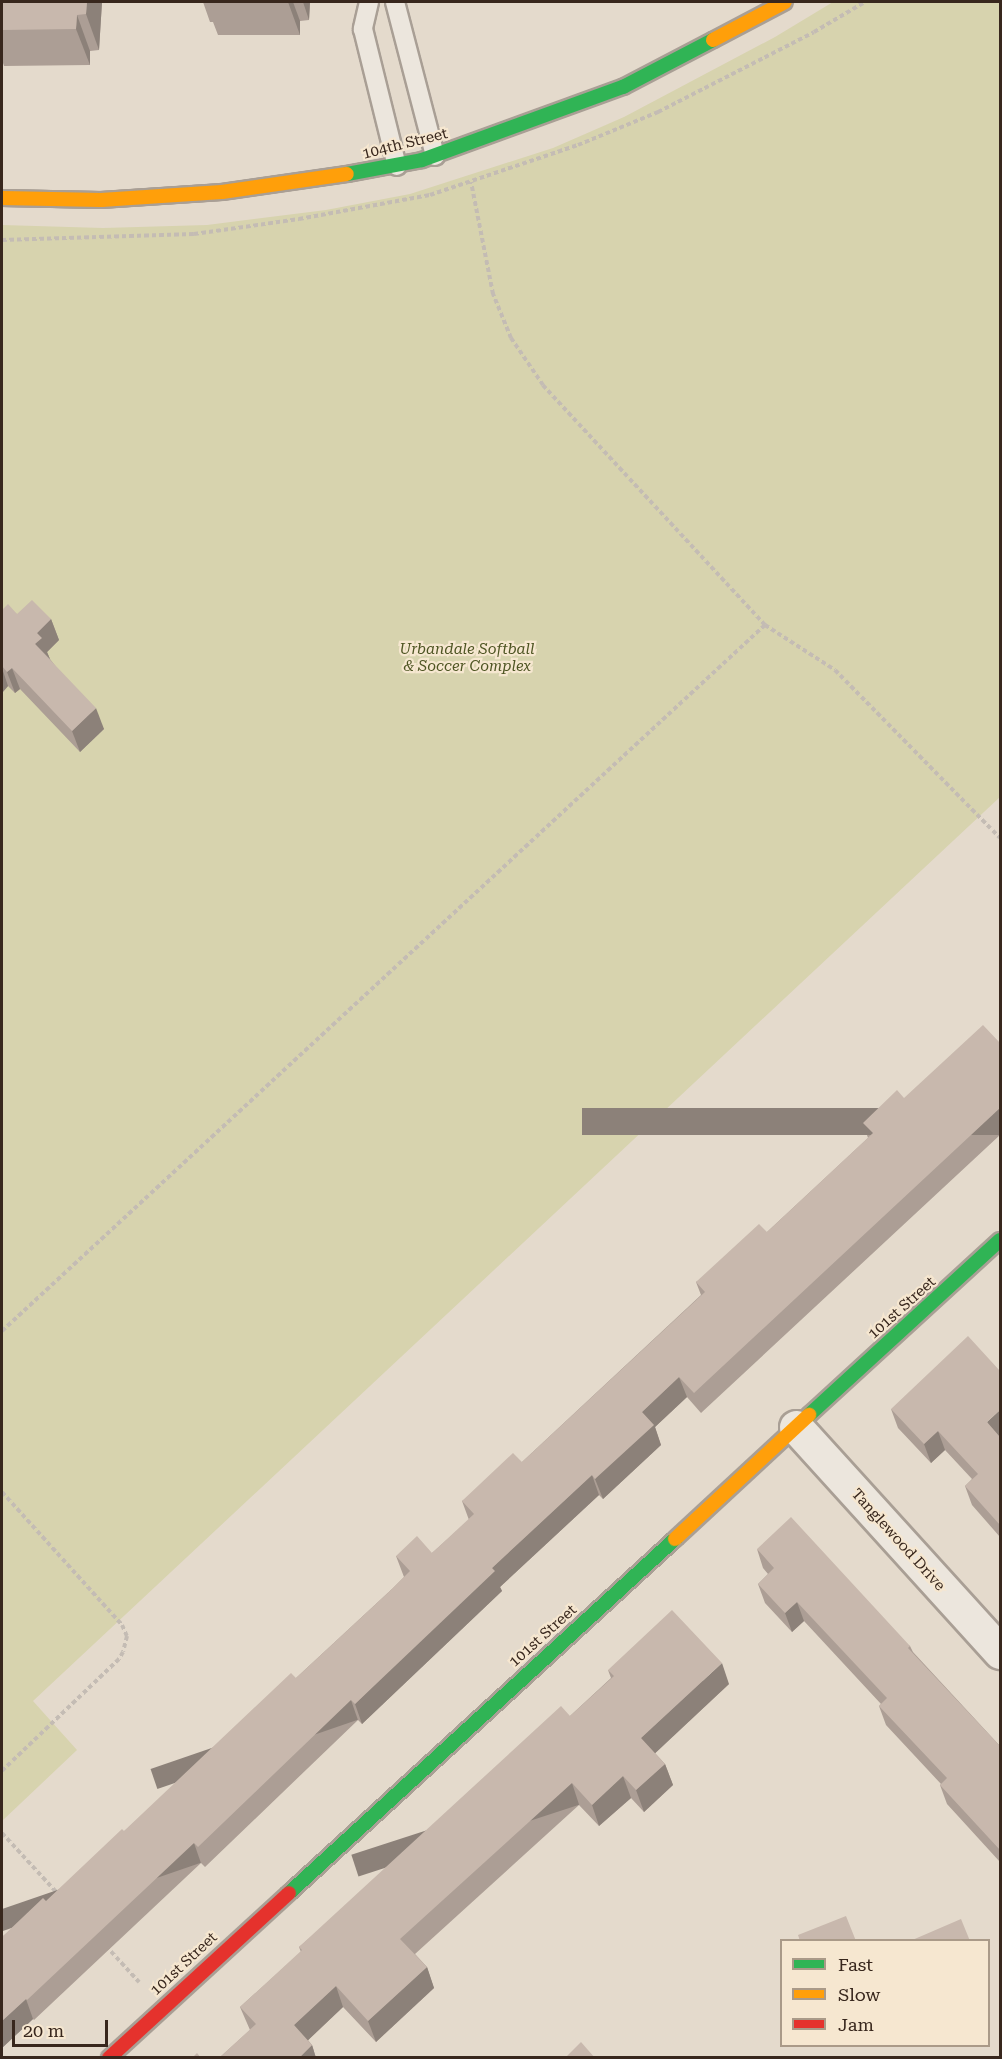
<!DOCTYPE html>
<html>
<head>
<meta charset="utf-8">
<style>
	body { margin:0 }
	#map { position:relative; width:1002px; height:2059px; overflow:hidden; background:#e4dacc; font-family:"Roboto Serif",serif }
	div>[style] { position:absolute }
	.green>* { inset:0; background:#d7d3ae }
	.path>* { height:4px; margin-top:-2px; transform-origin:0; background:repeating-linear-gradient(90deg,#c4bcb4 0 4.5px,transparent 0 7.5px) }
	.roads { filter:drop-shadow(2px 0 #a99f95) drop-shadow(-2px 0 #a99f95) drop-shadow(0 2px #a99f95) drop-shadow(0 -2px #a99f95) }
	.lane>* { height:18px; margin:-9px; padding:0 9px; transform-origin:9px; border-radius:9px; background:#ece6dd }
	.street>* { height:33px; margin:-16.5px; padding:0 16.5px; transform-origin:16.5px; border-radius:16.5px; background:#ece6dd }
	.fast>* { height:14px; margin:-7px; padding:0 7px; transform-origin:7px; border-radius:7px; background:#30b455 }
	.slow>* { height:14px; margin:-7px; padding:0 7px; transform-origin:7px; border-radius:7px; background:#ff9f0a }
	.jam>* { height:14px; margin:-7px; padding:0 7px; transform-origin:7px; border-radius:7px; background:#e5322d }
	.wall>* { inset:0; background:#ac9e95 }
	.shaded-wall>* { inset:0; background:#8c8179; transform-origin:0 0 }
	.building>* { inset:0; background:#c8b8ad }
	span { translate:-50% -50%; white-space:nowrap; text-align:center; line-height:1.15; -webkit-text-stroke:4.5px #f6e7d0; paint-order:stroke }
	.street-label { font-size:15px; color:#38271d }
	.park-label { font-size:15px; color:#4e5523; font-style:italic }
	.frame { position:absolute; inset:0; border:3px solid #38271d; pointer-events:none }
	.legend { position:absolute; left:780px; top:1939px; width:210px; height:108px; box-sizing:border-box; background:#f6e7d0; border:2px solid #aa9a88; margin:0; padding:8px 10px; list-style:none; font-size:18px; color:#38271d }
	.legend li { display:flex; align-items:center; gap:12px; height:30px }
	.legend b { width:30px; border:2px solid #aa9a88 }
	.scale { position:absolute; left:12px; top:2020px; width:96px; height:27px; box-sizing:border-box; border:3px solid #38271d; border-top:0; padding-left:8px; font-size:18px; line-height:21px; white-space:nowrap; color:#38271d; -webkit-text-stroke:4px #f6e7d0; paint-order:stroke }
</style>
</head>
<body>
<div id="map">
	<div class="green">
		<div style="clip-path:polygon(833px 2px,1000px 2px,1000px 797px,33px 1701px,77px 1750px,2px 1821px,2px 225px,103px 228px,207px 225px,326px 210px,410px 194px,553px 148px,624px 117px,775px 37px)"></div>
	</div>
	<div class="path">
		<div style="left:2px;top:240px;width:192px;rotate:-1.8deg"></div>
		<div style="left:194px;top:234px;width:106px;rotate:-8.1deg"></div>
		<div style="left:299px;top:219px;width:133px;rotate:-10.4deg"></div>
		<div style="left:430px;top:195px;width:156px;rotate:-18.7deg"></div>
		<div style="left:578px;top:145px;width:87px;rotate:-22.4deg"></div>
		<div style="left:658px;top:112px;width:175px;rotate:-27.1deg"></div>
		<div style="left:814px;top:32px;width:59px;rotate:-30.5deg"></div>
		<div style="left:765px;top:625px;width:83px;rotate:32.7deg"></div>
		<div style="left:835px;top:670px;width:235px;rotate:45.5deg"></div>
		<div style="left:2px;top:1331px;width:1040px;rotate:-42.78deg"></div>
		<div style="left:765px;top:625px;width:327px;rotate:-132.8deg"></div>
		<div style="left:543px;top:385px;width:57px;rotate:-124.2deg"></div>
		<div style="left:511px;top:338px;width:48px;rotate:-112.2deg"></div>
		<div style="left:493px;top:294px;width:114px;rotate:-101.1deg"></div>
		<div style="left:2px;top:1492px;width:179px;rotate:47.9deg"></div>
		<div style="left:122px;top:1625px;width:12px;rotate:66deg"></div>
		<div style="left:127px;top:1636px;width:16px;rotate:104deg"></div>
		<div style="left:123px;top:1652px;width:8px;rotate:120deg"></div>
		<div style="left:119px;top:1659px;width:162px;rotate:136.3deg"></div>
		<div style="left:2px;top:1833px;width:83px;rotate:47.4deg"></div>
		<div style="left:106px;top:1946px;width:49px;rotate:47.5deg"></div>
	</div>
	<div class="roads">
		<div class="lane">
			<div style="left:369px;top:2px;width:28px;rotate:103deg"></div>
			<div style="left:363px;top:29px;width:141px;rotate:76.1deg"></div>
			<div style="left:395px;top:2px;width:159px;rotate:75.4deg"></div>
		</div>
		<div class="street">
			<div style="left:796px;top:1427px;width:304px;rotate:47.8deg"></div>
		</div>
		<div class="fast">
			<div style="left:347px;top:174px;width:76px;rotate:-10.6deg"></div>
			<div style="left:422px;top:160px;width:214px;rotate:-20deg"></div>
			<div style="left:623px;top:87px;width:102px;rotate:-27.6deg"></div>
			<div style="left:809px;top:1415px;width:259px;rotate:-42.5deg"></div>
			<div style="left:289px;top:1893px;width:524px;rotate:-42.52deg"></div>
		</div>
		<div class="slow">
			<div style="left:713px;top:40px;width:81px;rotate:-27.8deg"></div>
			<div style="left:2px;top:198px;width:99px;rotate:1.2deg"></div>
			<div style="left:101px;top:200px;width:121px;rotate:-3.8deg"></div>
			<div style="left:222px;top:192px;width:126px;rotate:-8.2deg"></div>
			<div style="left:675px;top:1539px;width:183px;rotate:-42.8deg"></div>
		</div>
		<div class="jam">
			<div style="left:109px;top:2058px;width:244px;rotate:-42.5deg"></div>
		</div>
	</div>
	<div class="wall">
		<div style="clip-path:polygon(2px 2px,102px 2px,99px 50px,90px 51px,90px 65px,4px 66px,2px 60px)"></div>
		<div style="clip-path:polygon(203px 2px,310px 2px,309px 20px,300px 21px,300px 35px,218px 35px,213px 22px,210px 22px)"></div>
		<div style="clip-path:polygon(2px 607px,3px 609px,17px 614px,51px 619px,59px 640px,47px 652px,50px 659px,104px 729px,80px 752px,20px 689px,15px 693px,8px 686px,2px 693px)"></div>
		<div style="clip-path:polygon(1000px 1043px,1000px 1135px,701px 1413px,687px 1397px,655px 1427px,661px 1445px,603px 1499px,599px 1495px,500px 1587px,502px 1591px,362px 1724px,358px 1720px,205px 1867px,201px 1863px,34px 2020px,33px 2019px,2px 2048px,2px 1937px,46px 1901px,296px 1678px,392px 1589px,404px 1577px,396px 1556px,432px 1553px,469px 1520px,462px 1501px,522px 1462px,701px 1295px,696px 1282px,767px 1232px,868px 1138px,863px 1123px)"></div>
		<div style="clip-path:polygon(891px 1409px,1000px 1437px,1000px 1537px,972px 1505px,965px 1486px,972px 1479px,945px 1450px,931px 1463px,898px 1428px)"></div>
		<div style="clip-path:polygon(757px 1549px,910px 1646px,913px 1652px,1000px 1746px,1000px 1862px,947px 1804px,940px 1785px,941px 1784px,886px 1725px,879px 1706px,881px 1704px,804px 1621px,792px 1632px,765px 1603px,758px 1584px,768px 1574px,763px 1568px)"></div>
		<div style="clip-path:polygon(608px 1670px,729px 1684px,655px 1753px,665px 1764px,673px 1785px,644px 1812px,631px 1798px,599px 1826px,579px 1805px,415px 1954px,427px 1967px,434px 1988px,376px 2042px,343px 2007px,308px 2040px,312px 2045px,316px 2058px,219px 2058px,250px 2030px,240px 2007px,301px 1952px,299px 1947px,570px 1716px,611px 1678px)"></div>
	</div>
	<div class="shaded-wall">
		<div style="clip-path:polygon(87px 2px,102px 2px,99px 50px,86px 14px)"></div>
		<div style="clip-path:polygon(288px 2px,293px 2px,300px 21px,300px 35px)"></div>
		<div style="clip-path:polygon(303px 2px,310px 2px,309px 20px)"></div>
		<div style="clip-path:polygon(77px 15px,90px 51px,90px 65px,76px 29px)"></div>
		<div style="clip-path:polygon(51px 619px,59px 640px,47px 652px,50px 659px,35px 644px,37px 633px)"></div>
		<div style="clip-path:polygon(2px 668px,8px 686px,2px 693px)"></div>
		<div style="clip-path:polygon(12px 668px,20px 689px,15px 693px,7px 672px)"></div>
		<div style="clip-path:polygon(96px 708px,104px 729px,80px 752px,72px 731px)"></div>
		<div style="left:1000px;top:1108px;width:27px;height:418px;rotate:90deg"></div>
		<div style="clip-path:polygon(679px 1377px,687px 1397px,655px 1427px,661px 1445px,603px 1499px,595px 1479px,642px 1412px)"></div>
		<div style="clip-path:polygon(1000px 1410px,1000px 1436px,994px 1442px,987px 1422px)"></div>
		<div style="clip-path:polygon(938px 1431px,945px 1450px,931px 1463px,924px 1444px)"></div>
		<div style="clip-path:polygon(592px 1475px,599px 1495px,500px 1587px,502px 1591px,362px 1724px,355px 1704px,492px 1568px)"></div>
		<div style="clip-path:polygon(797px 1602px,804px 1621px,792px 1632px,785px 1613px)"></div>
		<div style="clip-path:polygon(722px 1663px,729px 1684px,649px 1759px,641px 1738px)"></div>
		<div style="left:351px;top:1700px;width:21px;height:212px;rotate:71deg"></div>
		<div style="clip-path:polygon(665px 1764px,673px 1785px,644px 1812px,636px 1790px)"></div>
		<div style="clip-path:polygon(623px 1776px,631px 1798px,599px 1826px,592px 1805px)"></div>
		<div style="left:572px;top:1783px;width:23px;height:232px;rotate:72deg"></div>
		<div style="left:194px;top:1843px;width:21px;height:229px;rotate:71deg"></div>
		<div style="clip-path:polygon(427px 1967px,434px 1988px,376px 2042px,368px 2021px)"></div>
		<div style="clip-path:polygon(336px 1986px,343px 2007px,302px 2046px,294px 2025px)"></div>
		<div style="clip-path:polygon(26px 1999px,33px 2019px,2px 2048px,2px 2021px)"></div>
		<div style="clip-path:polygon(312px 2045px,316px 2058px,299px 2058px)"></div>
	</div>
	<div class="building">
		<div style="clip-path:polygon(2px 2px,87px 2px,86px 14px,77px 15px,76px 29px,2px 30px)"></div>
		<div style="clip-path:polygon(32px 600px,51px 619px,37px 633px,42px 638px,35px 644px,96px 708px,72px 731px,12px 668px,7px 672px,2px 666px,2px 607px,3px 609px,8px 604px,17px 614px)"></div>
		<div style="clip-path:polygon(983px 1025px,1000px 1043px,1000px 1108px,694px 1393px,679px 1377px,642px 1412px,654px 1425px,595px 1479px,592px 1475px,492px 1568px,495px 1571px,355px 1704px,351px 1700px,198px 1847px,194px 1843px,27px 2000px,26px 1999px,2px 2021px,2px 1937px,43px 1898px,46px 1901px,122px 1829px,124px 1831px,291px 1673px,296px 1678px,392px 1589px,410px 1571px,396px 1556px,417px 1536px,432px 1553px,474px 1514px,462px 1501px,513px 1453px,522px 1462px,705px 1292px,696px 1282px,759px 1224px,767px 1232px,873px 1133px,863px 1123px,897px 1090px,904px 1098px)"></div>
		<div style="clip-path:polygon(968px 1336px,1000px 1371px,1000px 1410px,987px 1422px,1000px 1437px,1000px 1525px,965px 1486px,978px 1474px,938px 1431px,924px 1444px,891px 1409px)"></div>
		<div style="clip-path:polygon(791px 1517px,910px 1646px,908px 1648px,1000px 1746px,1000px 1850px,940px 1785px,947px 1778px,879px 1706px,887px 1698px,797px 1602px,785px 1613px,758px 1584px,774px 1568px,757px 1549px)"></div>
		<div style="clip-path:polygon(672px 1610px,722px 1663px,641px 1738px,665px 1764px,636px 1790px,623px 1776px,592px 1805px,572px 1783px,400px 1939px,427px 1967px,368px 2021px,336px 1986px,294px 2025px,312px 2045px,299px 2058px,219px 2058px,256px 2024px,240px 2007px,302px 1950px,299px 1947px,561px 1706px,570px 1716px,614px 1676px,608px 1670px)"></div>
		<div style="clip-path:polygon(846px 1916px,856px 1941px,800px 1941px,798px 1935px)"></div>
		<div style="clip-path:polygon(961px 1919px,970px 1941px,910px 1941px)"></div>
		<div style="clip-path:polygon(581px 2042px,595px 2058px,565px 2058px)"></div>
		<div style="clip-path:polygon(197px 2053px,201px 2058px,192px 2058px)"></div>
	</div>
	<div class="street-label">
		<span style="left:405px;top:144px;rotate:-14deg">104th Street</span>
		<span style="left:902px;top:1308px;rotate:-42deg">101st Street</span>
		<span style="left:898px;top:1540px;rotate:48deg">Tanglewood Drive</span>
		<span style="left:543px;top:1636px;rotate:-42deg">101st Street</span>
		<span style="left:184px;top:1964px;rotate:-43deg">101st Street</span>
	</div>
	<div class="park-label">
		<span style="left:467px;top:658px">Urbandale Softball<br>&amp; Soccer Complex</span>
	</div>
	<div class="frame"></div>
	<ul class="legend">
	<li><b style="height:8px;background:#30b455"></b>Fast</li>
	<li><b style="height:8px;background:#ff9f0a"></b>Slow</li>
	<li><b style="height:8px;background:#e5322d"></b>Jam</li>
	</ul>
	<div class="scale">20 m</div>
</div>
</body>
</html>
